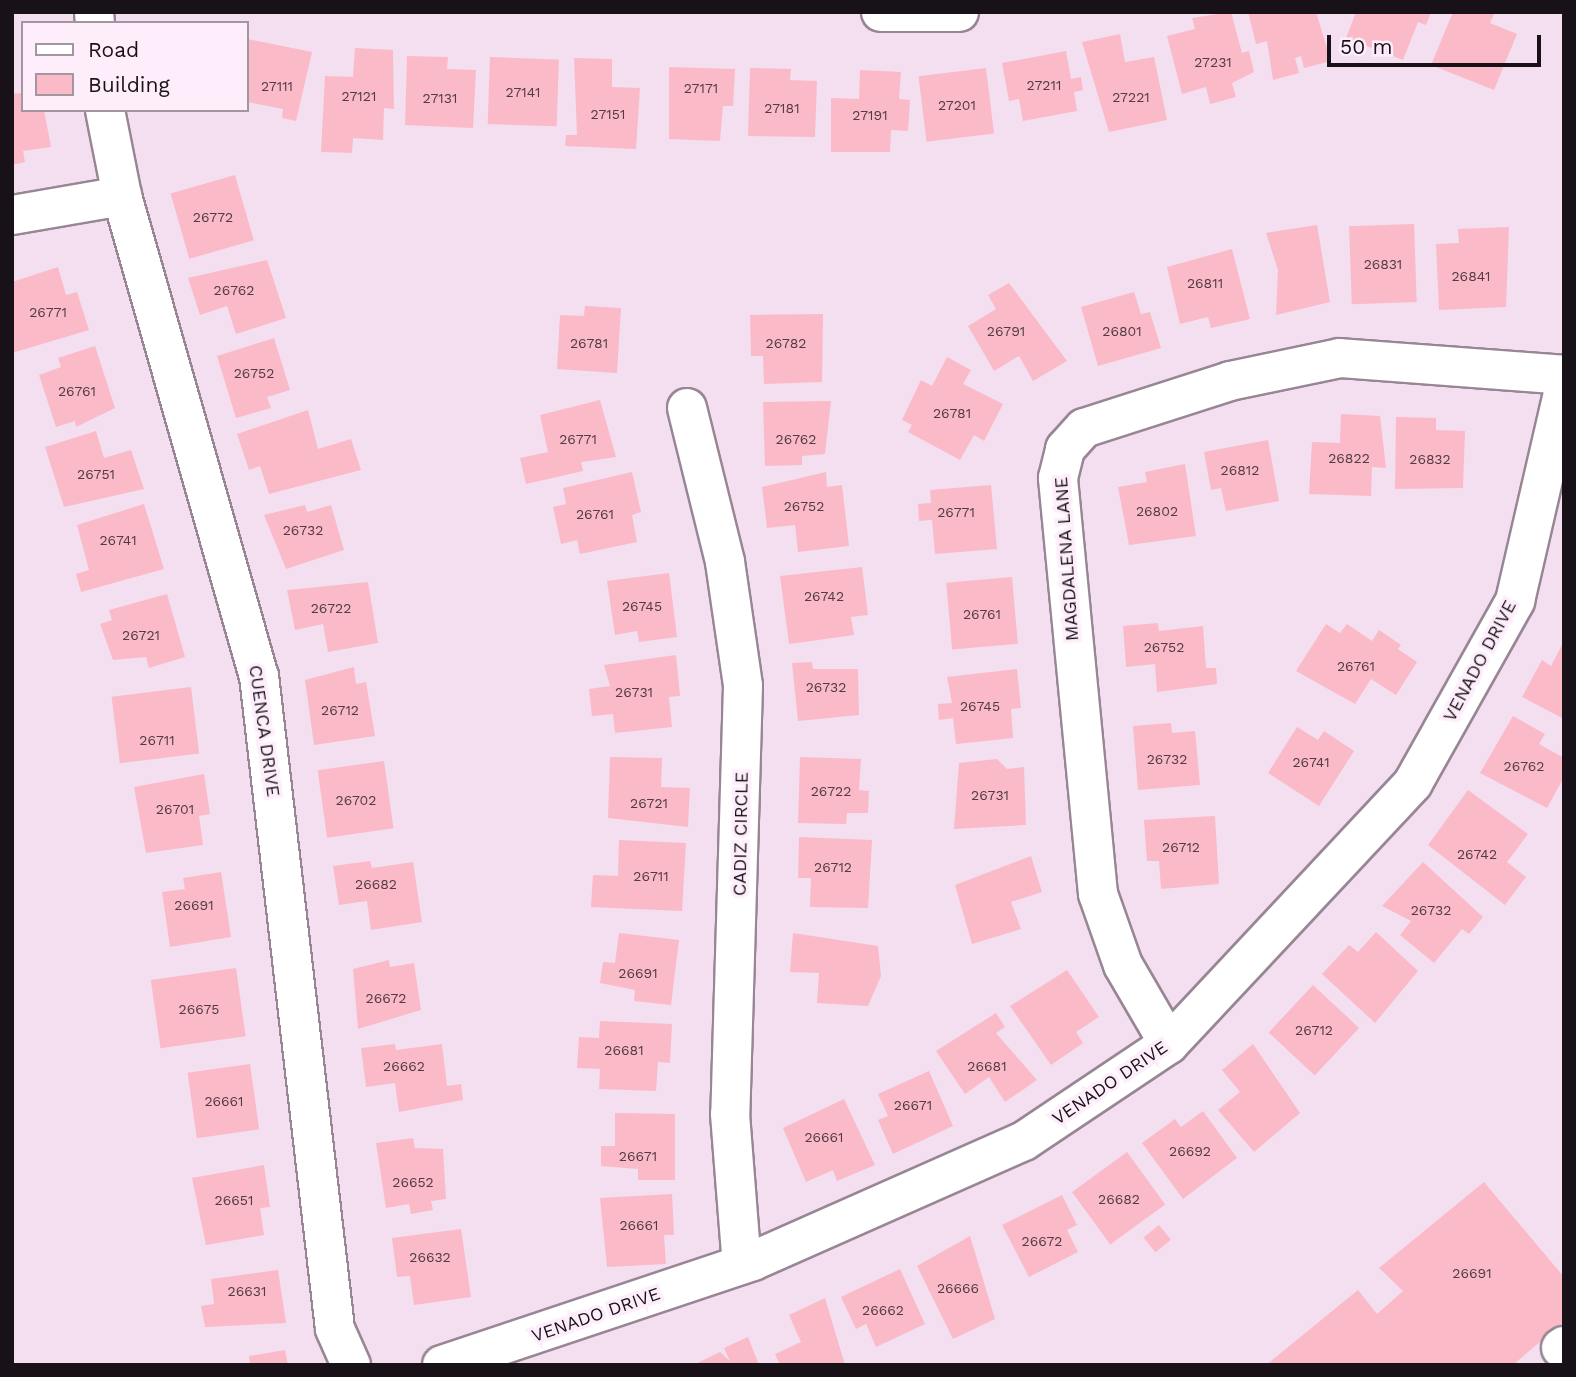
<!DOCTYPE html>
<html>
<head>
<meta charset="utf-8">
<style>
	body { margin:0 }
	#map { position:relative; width:1576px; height:1377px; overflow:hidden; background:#f3dff0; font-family:"Work Sans",sans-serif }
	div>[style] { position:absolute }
	.building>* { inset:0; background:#fbbac8; transform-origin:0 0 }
	.roads { filter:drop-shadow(2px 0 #988695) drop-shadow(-2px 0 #988695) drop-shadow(0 2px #988695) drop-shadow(0 -2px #988695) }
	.minor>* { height:38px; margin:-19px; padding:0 19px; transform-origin:19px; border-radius:19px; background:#fff }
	span { translate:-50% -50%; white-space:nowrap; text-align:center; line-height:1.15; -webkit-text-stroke:7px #feeefb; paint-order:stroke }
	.number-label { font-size:14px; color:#513c44 }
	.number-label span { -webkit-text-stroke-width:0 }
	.street-label { font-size:18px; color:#181218 }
	.frame { position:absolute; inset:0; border:14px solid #181218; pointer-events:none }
	.legend { position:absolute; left:21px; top:21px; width:228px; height:91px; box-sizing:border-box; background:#feeefb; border:2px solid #a296a0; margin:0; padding:9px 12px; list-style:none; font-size:21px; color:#181218 }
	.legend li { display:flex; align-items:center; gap:14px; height:35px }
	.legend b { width:35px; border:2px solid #a296a0 }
	.scale { position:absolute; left:1327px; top:35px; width:214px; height:32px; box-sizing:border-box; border:4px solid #181218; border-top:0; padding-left:9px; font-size:21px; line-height:24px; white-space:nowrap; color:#181218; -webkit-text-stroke:5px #feeefb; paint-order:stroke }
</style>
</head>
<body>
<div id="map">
	<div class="building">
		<div style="clip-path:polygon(1231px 12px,1242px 53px,1249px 51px,1254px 72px,1232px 83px,1236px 97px,1210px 104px,1206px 87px,1182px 94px,1167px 36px,1195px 29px,1192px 18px)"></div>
		<div style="clip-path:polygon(1248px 12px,1316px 12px,1331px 61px,1304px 68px,1301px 56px,1295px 58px,1299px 73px,1273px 80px,1267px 41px,1256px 44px)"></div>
		<div style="clip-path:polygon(1356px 12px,1431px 12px,1426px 25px,1418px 22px,1403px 60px,1346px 38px)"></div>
		<div style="clip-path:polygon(1453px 12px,1495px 12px,1490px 23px,1517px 34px,1494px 90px,1431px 65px)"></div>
		<div style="clip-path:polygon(1120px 34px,1125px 62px,1154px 57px,1167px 120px,1109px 132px,1082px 42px)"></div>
		<div style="clip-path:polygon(248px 39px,312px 52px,296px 121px,282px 118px,283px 109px,247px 102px)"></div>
		<div style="clip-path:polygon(355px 48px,393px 50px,394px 109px,384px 108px,383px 140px,353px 138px,352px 153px,321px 152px,325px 76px,353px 77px)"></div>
		<div style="clip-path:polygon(1066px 51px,1071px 79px,1081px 77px,1083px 90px,1074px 92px,1077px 111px,1023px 121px,1019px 99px,1009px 101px,1002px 63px)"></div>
		<div style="clip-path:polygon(407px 56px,448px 57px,447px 69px,476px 70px,473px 128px,405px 125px)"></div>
		<div style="left:490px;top:57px;width:69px;height:67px;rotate:2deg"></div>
		<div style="clip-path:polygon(574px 58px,612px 59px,612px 87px,640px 88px,636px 149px,565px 146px,566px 135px,577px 135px)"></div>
		<div style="clip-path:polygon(669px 67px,735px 69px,733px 106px,723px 106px,720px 141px,669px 139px)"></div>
		<div style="clip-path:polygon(750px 68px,791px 69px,790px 80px,817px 81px,815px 137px,748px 136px)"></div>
		<div style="left:986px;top:68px;width:66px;height:68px;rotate:83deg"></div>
		<div style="clip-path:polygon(860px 70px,901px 72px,899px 99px,910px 100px,908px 131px,891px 130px,890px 152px,831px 152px,831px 98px,859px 99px)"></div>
		<div style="clip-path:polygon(23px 93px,23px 110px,44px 110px,51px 147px,23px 151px,25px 162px,12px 165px,12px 94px)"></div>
		<div style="left:235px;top:175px;width:68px;height:67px;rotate:74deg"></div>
		<div style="left:1414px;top:224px;width:78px;height:65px;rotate:88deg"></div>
		<div style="clip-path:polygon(1317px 225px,1330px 302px,1276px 315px,1278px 270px,1266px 233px)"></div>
		<div style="clip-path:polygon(1509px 227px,1506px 307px,1439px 310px,1436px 244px,1459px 243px,1458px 229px)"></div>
		<div style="clip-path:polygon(1232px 249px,1250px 319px,1211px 328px,1208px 317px,1180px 324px,1167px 267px)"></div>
		<div style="clip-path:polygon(267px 260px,286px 318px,236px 334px,227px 306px,200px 315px,188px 278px)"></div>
		<div style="clip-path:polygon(58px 267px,66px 295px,77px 292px,89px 330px,12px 353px,12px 282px)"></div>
		<div style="clip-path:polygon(1009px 283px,1067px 361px,1033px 381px,1019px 356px,994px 371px,968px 326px,996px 309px,988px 295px)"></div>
		<div style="clip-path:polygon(1134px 292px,1141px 314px,1150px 312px,1161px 348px,1098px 366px,1081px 307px)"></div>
		<div style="clip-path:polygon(585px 306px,621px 308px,617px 373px,557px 369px,560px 315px,584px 316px)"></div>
		<div style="clip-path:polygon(823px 314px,822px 382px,764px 384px,763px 356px,751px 356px,750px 315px)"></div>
		<div style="clip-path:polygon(274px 338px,290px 390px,267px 397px,271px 408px,236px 418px,217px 356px)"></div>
		<div style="clip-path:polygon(95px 346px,115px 408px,76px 427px,75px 421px,56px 427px,39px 375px,61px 367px,58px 358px)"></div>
		<div style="clip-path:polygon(947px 357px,971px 370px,963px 384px,1003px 404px,984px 441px,974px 435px,960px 460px,908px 432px,912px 425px,902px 420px,921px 380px,932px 386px)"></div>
		<div style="clip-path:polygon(600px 400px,616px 457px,581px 462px,583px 471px,526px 484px,520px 458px,548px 452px,540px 415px)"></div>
		<div style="clip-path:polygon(831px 401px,825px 454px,802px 456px,802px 465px,765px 466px,763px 402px)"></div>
		<div style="clip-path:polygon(308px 410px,318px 449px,351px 439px,361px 470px,269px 494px,260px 466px,249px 470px,237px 434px)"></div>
		<div style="clip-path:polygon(1341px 414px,1380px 416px,1386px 468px,1372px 467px,1371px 496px,1309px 494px,1312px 442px,1340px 443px)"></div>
		<div style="clip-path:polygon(1396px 417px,1436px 418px,1436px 430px,1465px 431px,1463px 488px,1395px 489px)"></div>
		<div style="clip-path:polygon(96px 431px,104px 458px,131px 450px,144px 489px,64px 507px,45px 447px)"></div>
		<div style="clip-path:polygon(1268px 440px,1279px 501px,1226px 511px,1221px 488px,1211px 490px,1204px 452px)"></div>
		<div style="clip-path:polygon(1185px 464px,1196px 536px,1129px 545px,1118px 487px,1147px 482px,1145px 472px)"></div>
		<div style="clip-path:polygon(632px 472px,641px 512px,632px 515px,637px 542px,580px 554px,577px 540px,561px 544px,553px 507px,566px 504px,563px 488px)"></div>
		<div style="clip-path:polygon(826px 472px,827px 487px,842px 485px,849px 546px,798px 552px,795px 525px,767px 528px,762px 487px)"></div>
		<div style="clip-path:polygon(991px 485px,997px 549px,935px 554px,932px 520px,919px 521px,918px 504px,931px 503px,930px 490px)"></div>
		<div style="clip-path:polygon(144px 504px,164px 569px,81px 592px,76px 574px,89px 570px,77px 525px)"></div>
		<div style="clip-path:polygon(305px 505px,307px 512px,331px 505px,344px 550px,286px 569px,264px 515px)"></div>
		<div style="clip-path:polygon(862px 567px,868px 615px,851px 617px,854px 635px,789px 644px,780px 576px)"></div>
		<div style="clip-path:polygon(669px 573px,677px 637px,639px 642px,637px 631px,615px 635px,607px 581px)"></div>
		<div style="left:1012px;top:577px;width:67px;height:66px;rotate:85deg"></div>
		<div style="clip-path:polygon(368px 582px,378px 643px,328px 652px,323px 624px,295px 630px,287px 590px)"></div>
		<div style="clip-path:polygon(167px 594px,185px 657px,149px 668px,146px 657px,113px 660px,100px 624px,112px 620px,109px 610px)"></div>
		<div style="clip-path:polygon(1158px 623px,1159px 631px,1203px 626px,1206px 668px,1216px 668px,1217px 684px,1157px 692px,1155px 664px,1126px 667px,1123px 626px)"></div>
		<div style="clip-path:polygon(1326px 624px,1340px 633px,1347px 624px,1372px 641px,1379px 630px,1401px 645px,1398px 649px,1417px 662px,1396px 695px,1371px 679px,1355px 704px,1296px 671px)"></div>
		<div style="clip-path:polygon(1564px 641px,1564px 719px,1522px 697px,1542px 660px,1551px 666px)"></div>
		<div style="clip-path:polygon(676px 655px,680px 696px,669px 697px,672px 727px,615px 733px,613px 714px,592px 716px,589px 689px,610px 686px,604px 665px)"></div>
		<div style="clip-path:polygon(812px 662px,813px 669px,858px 669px,859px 715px,798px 721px,792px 663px)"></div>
		<div style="clip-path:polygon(354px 667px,356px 684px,366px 682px,375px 736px,314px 745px,305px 680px)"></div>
		<div style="clip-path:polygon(1017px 669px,1021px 708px,1011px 709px,1013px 738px,956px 744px,953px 718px,939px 720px,938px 704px,952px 703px,947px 677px)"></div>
		<div style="left:191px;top:687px;width:67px;height:80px;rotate:83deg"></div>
		<div style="clip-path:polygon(1513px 716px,1545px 734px,1539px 744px,1564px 758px,1564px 777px,1547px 808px,1480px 773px)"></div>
		<div style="clip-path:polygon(1171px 723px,1172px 733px,1195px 731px,1200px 785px,1138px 790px,1133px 726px)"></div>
		<div style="clip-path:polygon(1297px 727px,1318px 740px,1324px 731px,1354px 751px,1319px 806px,1268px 773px)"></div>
		<div style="clip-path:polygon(610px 757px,662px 758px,661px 787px,690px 788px,688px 827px,608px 818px)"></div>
		<div style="clip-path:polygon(800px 757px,861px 759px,859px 790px,869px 791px,868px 813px,847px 813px,846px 824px,798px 823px)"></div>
		<div style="clip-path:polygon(997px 759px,1007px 769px,1024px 767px,1026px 825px,954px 829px,959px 763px)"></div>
		<div style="left:384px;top:761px;width:68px;height:67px;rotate:82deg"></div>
		<div style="clip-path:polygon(204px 774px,210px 814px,199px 816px,203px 845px,146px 853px,134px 787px)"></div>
		<div style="clip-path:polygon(1468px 790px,1528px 834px,1507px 862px,1526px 877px,1505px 905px,1428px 845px)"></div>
		<div style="clip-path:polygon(1215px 816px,1219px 884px,1161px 889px,1159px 861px,1147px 861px,1144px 820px)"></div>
		<div style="clip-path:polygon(799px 837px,872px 840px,868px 908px,810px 907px,811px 878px,798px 878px)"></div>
		<div style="clip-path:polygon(619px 840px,686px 843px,682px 911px,591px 907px,593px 875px,618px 876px)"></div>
		<div style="clip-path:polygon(1031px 856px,1042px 892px,1011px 902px,1021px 929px,972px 944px,955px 885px)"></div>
		<div style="clip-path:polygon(370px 861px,372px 868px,413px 862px,422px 922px,371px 930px,367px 901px,339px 905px,333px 866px)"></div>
		<div style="clip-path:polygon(1423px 862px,1483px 917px,1469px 934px,1462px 929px,1434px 963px,1400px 935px,1411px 921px,1382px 906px)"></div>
		<div style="clip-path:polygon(221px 872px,231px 937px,170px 947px,162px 892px,185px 889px,183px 878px)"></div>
		<div style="clip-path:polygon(1376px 932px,1418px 971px,1375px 1023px,1322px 974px,1349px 945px,1358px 952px)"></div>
		<div style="clip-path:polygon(619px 933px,679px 940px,671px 1005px,634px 1001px,635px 990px,600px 983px,603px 962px,615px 963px)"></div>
		<div style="clip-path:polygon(793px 933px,878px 946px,881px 976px,868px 1006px,817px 1003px,819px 973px,790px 972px)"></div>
		<div style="clip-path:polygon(389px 960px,390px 967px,414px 963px,421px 1010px,358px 1029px,353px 969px)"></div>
		<div style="left:236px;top:968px;width:69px;height:86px;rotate:82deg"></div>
		<div style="clip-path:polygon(1067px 970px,1099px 1017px,1076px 1032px,1083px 1043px,1051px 1065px,1010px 1006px)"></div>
		<div style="left:1313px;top:985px;width:63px;height:65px;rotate:43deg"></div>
		<div style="clip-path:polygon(996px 1013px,1005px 1027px,996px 1033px,1037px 1080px,1005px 1102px,989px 1077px,965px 1094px,936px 1051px)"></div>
		<div style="clip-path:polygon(600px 1021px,672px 1024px,670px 1063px,658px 1062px,656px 1091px,599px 1089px,600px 1069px,577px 1068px,579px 1037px,599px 1038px)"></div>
		<div style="clip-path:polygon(395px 1044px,396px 1050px,442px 1044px,447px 1086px,461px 1084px,463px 1100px,399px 1112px,395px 1083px,366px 1087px,361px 1048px)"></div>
		<div style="clip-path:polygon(1253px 1044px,1300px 1113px,1254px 1152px,1218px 1110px,1240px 1092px,1222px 1070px)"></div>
		<div style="left:250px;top:1064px;width:66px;height:63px;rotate:82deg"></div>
		<div style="clip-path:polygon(929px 1071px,953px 1126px,893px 1154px,878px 1120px,888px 1116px,878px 1094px)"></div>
		<div style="clip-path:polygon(844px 1099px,875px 1165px,837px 1181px,833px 1170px,806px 1182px,783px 1128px)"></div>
		<div style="clip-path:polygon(1203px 1111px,1237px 1158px,1183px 1199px,1142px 1143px,1175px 1119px,1181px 1127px)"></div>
		<div style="clip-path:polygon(615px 1113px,675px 1114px,675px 1180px,638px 1180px,638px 1169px,601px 1166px,601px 1146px,615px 1146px)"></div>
		<div style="clip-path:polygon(413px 1138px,415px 1148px,443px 1149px,446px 1199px,431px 1201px,433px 1210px,411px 1214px,409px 1204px,386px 1208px,376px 1143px)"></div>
		<div style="left:1127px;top:1152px;width:65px;height:68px;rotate:54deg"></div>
		<div style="clip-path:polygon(264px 1165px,270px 1207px,260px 1208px,264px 1235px,206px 1245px,192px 1178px)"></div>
		<div style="clip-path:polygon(1484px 1182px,1564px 1277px,1564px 1321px,1513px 1365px,1266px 1365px,1358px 1290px,1377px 1314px,1403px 1291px,1379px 1268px)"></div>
		<div style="clip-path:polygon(672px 1194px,674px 1235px,664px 1235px,666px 1264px,607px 1267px,600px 1198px)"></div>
		<div style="clip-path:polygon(1062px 1195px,1077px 1225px,1067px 1230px,1078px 1252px,1029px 1277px,1002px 1225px)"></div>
		<div style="left:1159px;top:1225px;width:19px;height:20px;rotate:51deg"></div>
		<div style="clip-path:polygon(461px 1229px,471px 1297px,414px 1305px,410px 1276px,397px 1277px,392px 1238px)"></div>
		<div style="clip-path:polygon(970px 1236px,995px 1319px,953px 1339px,917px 1266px)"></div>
		<div style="clip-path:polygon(900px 1269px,925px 1324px,876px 1347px,866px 1324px,856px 1329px,841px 1297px)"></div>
		<div style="clip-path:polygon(278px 1270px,286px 1323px,205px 1327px,201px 1306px,214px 1304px,211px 1279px)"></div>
		<div style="clip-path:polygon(825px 1298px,845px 1365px,780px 1365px,775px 1354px,801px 1342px,789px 1315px)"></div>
		<div style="clip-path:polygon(748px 1337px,759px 1365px,693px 1365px,720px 1352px,730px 1361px,724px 1348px)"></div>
		<div style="clip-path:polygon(285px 1350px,288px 1365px,250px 1365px,249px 1356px)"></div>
	</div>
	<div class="roads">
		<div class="minor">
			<div style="left:94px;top:12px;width:11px;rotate:85deg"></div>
			<div style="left:881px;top:12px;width:78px"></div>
			<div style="left:105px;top:110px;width:88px;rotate:78.8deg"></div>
			<div style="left:122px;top:196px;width:499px;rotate:74.1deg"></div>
			<div style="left:259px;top:676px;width:657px;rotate:83.36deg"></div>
			<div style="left:335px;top:1329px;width:39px;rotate:66deg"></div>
			<div style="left:12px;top:215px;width:112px;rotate:-9.8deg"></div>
			<div style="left:687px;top:408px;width:159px;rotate:76.1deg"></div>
			<div style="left:725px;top:562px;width:125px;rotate:81.7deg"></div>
			<div style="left:743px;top:686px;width:428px;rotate:91.7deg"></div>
			<div style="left:730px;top:1114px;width:151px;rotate:85.5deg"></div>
			<div style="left:1169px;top:1044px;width:91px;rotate:-120.2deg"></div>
			<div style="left:1123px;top:965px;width:75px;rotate:-109.4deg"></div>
			<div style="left:1098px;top:894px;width:418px;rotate:-95.5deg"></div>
			<div style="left:1058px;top:478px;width:30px;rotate:-76deg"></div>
			<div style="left:1065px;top:449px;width:28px;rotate:-48deg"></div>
			<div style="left:1084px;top:428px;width:153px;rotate:-17.8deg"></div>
			<div style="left:1230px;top:381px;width:112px;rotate:-11.8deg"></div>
			<div style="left:1340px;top:358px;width:225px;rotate:4.3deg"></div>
			<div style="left:1561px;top:1348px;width:4px;rotate:-34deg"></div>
			<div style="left:442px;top:1365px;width:328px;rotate:-18.5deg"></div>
			<div style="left:753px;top:1261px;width:296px;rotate:-23.9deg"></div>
			<div style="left:1024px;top:1141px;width:174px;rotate:-33.8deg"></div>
			<div style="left:1169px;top:1044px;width:357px;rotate:-46.9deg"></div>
			<div style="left:1413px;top:783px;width:209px;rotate:-60.7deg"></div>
			<div style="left:1515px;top:601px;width:219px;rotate:-77deg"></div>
		</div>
	</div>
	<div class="number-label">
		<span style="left:1213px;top:62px">27231</span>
		<span style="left:1044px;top:85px">27211</span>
		<span style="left:277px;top:86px">27111</span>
		<span style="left:701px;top:88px">27171</span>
		<span style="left:523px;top:92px">27141</span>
		<span style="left:359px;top:96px">27121</span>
		<span style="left:1131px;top:97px">27221</span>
		<span style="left:440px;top:98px">27131</span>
		<span style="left:957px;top:105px">27201</span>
		<span style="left:782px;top:108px">27181</span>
		<span style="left:608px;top:114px">27151</span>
		<span style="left:870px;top:115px">27191</span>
		<span style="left:213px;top:217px">26772</span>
		<span style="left:1383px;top:264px">26831</span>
		<span style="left:1471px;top:276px">26841</span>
		<span style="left:1205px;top:283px">26811</span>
		<span style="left:234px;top:290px">26762</span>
		<span style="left:48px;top:312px">26771</span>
		<span style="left:1006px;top:331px">26791</span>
		<span style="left:1122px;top:331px">26801</span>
		<span style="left:589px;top:343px">26781</span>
		<span style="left:786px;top:343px">26782</span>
		<span style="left:254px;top:373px">26752</span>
		<span style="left:77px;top:391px">26761</span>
		<span style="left:952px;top:413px">26781</span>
		<span style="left:578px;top:439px">26771</span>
		<span style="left:796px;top:439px">26762</span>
		<span style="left:1349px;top:458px">26822</span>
		<span style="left:1430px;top:459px">26832</span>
		<span style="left:1240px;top:470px">26812</span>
		<span style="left:96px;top:474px">26751</span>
		<span style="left:804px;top:506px">26752</span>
		<span style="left:1157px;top:511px">26802</span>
		<span style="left:956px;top:512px">26771</span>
		<span style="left:595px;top:514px">26761</span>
		<span style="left:303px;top:530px">26732</span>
		<span style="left:118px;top:540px">26741</span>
		<span style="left:824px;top:596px">26742</span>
		<span style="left:642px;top:606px">26745</span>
		<span style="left:331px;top:608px">26722</span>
		<span style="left:982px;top:614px">26761</span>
		<span style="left:141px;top:635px">26721</span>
		<span style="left:1164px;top:647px">26752</span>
		<span style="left:1356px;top:666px">26761</span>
		<span style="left:826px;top:687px">26732</span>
		<span style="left:634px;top:692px">26731</span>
		<span style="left:980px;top:706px">26745</span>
		<span style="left:340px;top:710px">26712</span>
		<span style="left:157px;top:740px">26711</span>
		<span style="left:1167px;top:759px">26732</span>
		<span style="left:1311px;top:762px">26741</span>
		<span style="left:1524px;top:766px">26762</span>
		<span style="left:831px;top:791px">26722</span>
		<span style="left:990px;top:795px">26731</span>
		<span style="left:356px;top:800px">26702</span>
		<span style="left:649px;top:803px">26721</span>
		<span style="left:175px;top:809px">26701</span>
		<span style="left:1181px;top:847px">26712</span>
		<span style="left:1477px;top:854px">26742</span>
		<span style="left:833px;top:867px">26712</span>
		<span style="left:651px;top:876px">26711</span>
		<span style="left:376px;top:884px">26682</span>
		<span style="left:194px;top:905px">26691</span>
		<span style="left:1431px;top:910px">26732</span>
		<span style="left:638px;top:973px">26691</span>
		<span style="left:386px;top:998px">26672</span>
		<span style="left:199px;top:1009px">26675</span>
		<span style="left:1314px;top:1030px">26712</span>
		<span style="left:624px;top:1050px">26681</span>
		<span style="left:404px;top:1066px">26662</span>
		<span style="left:987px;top:1066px">26681</span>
		<span style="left:224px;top:1101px">26661</span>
		<span style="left:913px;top:1105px">26671</span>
		<span style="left:824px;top:1137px">26661</span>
		<span style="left:1190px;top:1151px">26692</span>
		<span style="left:638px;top:1156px">26671</span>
		<span style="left:413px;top:1182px">26652</span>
		<span style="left:1119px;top:1199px">26682</span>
		<span style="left:234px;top:1200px">26651</span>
		<span style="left:639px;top:1225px">26661</span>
		<span style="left:1042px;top:1241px">26672</span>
		<span style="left:430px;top:1257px">26632</span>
		<span style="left:1472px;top:1273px">26691</span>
		<span style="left:958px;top:1288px">26666</span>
		<span style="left:247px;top:1291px">26631</span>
		<span style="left:883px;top:1310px">26662</span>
	</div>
	<div class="street-label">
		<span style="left:1067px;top:559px;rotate:-94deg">MAGDALENA LANE</span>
		<span style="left:1480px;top:661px;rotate:-62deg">VENADO DRIVE</span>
		<span style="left:264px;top:731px;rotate:82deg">CUENCA DRIVE</span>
		<span style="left:741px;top:834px;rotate:-89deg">CADIZ CIRCLE</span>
		<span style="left:1110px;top:1083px;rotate:-34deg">VENADO DRIVE</span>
		<span style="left:596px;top:1315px;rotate:-19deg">VENADO DRIVE</span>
	</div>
	<div class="frame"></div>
	<ul class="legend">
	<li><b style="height:9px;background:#fff"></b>Road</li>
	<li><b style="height:19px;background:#fbbac8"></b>Building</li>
	</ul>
	<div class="scale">50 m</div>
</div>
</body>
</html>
